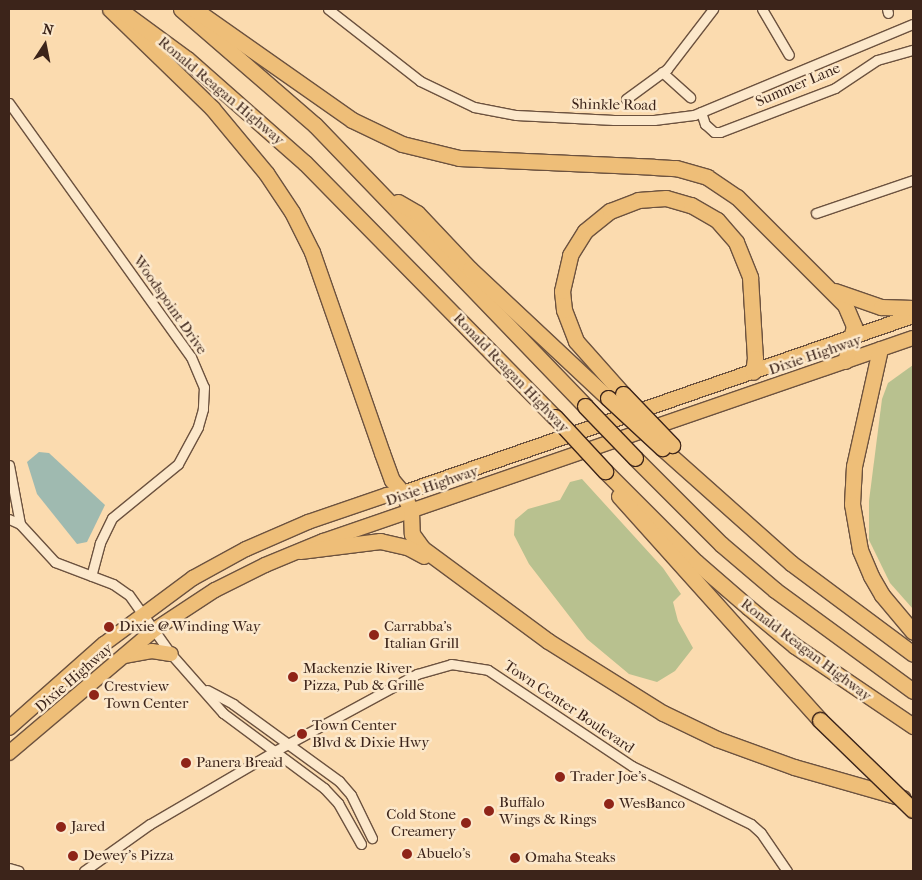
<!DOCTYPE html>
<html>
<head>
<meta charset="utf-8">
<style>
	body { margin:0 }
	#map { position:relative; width:922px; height:880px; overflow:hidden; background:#fbdbaf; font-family:"IM FELL French Canon",serif }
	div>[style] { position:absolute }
	.green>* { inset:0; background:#b8c18f }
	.water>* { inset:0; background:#9fbab0 }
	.roads { filter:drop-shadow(1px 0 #6c523f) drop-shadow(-1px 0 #6c523f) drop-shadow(0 1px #6c523f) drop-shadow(0 -1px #6c523f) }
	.street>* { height:9px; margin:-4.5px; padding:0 4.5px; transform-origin:4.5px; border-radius:4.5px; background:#fce8cb }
	.primary>* { height:14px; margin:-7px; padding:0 7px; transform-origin:7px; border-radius:7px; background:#eebe78 }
	.highway>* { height:15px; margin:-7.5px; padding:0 7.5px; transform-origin:7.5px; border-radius:7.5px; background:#eebe78 }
	.bridges { filter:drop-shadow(1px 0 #3c241a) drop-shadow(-1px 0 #3c241a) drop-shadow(0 1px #3c241a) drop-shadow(0 -1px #3c241a) }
	.highway-bridge>* { height:15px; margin:-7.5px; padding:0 7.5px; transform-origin:7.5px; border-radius:7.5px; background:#eebe78 }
	.dots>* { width:14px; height:14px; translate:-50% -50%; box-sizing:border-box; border:2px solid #fce8cb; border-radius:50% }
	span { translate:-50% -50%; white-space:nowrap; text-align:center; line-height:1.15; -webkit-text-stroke:5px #fce8cb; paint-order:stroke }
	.street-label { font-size:15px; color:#3c241a }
	.poi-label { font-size:15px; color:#3c241a }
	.left { translate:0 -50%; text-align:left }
	.right { translate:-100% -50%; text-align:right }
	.frame { position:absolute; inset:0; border:10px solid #3c241a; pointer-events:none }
	.north { position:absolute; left:20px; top:20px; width:50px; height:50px; -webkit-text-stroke:4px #fce8cb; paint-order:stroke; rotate:11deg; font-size:14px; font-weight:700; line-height:20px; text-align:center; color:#3c241a }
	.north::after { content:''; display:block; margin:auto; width:18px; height:22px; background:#3c241a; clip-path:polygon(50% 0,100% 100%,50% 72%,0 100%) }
</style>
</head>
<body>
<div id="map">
	<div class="green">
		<div style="clip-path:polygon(913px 365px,913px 609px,890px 583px,869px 540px,869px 501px,882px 399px,888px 383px)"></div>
		<div style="clip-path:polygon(582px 479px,663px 568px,681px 594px,673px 602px,678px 621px,693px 648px,675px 671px,657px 682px,629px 674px,587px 639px,529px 564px,514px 535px,515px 520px,528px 509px,560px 500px,570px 482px)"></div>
	</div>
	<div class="water">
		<div style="clip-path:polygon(39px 452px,49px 453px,105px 505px,87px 542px,77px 544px,37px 494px,27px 462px)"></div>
	</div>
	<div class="roads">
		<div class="street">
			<div style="left:328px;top:9px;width:117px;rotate:38deg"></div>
			<div style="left:420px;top:81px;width:60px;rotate:25.7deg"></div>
			<div style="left:474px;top:107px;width:43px;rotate:10.8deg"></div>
			<div style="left:516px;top:115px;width:98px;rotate:2.9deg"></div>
			<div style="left:614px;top:120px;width:40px"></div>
			<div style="left:654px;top:120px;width:40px;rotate:-7.1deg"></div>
			<div style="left:694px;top:115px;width:237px;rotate:-22.6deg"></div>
			<div style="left:762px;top:9px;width:53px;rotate:59.6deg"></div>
			<div style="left:887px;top:9px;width:4px;rotate:76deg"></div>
			<div style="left:662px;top:72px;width:38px;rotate:42deg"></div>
			<div style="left:626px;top:99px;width:51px;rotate:-36.2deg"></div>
			<div style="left:667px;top:69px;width:76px;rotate:-52.5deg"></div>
			<div style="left:9px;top:103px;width:312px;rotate:54.4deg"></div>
			<div style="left:191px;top:357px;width:33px;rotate:67deg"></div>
			<div style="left:204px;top:387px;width:22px;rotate:93deg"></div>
			<div style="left:203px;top:409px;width:19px;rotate:106deg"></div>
			<div style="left:198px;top:427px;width:42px;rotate:118.4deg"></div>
			<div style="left:178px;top:464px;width:85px;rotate:140.7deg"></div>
			<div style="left:112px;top:518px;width:28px;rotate:116deg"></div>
			<div style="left:100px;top:543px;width:34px;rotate:105deg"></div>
			<div style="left:701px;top:112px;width:13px;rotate:72deg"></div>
			<div style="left:705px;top:124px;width:12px;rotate:42deg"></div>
			<div style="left:714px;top:132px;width:6px"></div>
			<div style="left:720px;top:132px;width:123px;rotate:-20.9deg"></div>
			<div style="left:835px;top:88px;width:50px;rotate:-33.7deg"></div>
			<div style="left:877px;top:60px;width:37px;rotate:-16deg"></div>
			<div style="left:816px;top:213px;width:102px;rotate:-18.8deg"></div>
			<div style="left:9px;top:465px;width:60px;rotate:79.4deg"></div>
			<div style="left:9px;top:519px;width:12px;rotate:24deg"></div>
			<div style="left:20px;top:524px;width:52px;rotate:47.4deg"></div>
			<div style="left:55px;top:562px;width:62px;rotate:20.8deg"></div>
			<div style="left:113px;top:584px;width:19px;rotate:35deg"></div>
			<div style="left:129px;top:595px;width:72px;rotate:54.6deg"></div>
			<div style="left:171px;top:654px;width:79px;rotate:48.6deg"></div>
			<div style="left:223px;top:713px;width:126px;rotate:36.6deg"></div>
			<div style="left:324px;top:788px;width:21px;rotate:47deg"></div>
			<div style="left:338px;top:803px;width:47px;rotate:60.7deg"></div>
			<div style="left:207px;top:690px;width:30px;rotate:28deg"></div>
			<div style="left:233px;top:704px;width:131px;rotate:36deg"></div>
			<div style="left:339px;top:781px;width:18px;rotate:49deg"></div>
			<div style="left:351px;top:795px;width:48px;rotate:64deg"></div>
			<div style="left:9px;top:868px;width:10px;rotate:17deg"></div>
			<div style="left:84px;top:871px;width:81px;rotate:-35.5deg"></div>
			<div style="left:150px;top:824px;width:145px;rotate:-30.3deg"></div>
			<div style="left:275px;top:751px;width:162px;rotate:-28.5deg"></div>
			<div style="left:417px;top:674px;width:35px;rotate:-16deg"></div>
			<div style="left:451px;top:664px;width:37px;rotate:9deg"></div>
			<div style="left:488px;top:670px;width:173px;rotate:33.7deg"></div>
			<div style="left:632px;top:766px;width:132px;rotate:26deg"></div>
			<div style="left:751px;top:824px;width:13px;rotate:42deg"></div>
			<div style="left:761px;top:833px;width:46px;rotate:55.6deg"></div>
		</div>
		<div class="primary">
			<div style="left:124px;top:656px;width:28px;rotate:-10deg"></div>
			<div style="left:152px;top:651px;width:19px;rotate:9deg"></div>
			<div style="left:9px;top:728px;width:127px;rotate:-41.5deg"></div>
			<div style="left:104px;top:644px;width:111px;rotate:-36.6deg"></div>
			<div style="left:193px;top:578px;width:60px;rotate:-28.7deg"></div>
			<div style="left:246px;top:549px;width:68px;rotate:-23.5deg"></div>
			<div style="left:308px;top:522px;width:83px;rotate:-18.9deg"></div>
			<div style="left:387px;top:495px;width:16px;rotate:-7deg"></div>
			<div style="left:403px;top:493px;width:540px;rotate:-19.14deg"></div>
			<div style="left:9px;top:753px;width:190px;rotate:-40.3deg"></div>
			<div style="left:154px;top:630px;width:73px;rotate:-33.3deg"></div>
			<div style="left:215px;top:590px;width:56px;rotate:-26.6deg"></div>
			<div style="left:265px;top:565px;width:63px;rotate:-22.5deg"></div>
			<div style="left:323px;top:541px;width:624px;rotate:-18.99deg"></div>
		</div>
		<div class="highway">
			<div style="left:110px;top:9px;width:142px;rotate:44.1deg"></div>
			<div style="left:212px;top:108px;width:85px;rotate:50.3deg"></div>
			<div style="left:266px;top:173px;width:47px;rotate:56.3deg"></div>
			<div style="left:292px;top:212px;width:45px;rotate:63.4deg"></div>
			<div style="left:312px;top:252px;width:213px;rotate:70.8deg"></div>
			<div style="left:382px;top:453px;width:29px;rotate:70deg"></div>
			<div style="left:392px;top:480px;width:17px;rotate:50deg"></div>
			<div style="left:403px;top:493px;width:20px;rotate:66deg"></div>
			<div style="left:411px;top:511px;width:23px;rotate:88deg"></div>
			<div style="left:412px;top:534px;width:17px;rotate:54deg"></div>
			<div style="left:422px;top:548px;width:157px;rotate:36.4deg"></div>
			<div style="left:548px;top:641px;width:136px;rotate:32.1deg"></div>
			<div style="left:663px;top:713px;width:60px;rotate:25.7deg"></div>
			<div style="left:717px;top:739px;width:82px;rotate:20deg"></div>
			<div style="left:794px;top:767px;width:113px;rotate:15.9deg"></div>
			<div style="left:181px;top:9px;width:177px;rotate:40.9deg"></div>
			<div style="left:315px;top:125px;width:390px;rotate:46.1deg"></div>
			<div style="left:194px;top:9px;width:193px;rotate:35.1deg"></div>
			<div style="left:352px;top:120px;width:55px;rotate:25.6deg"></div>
			<div style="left:402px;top:144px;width:59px;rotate:13.8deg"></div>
			<div style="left:459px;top:158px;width:195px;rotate:2.6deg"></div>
			<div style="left:654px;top:167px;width:22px;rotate:3deg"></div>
			<div style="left:676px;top:168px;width:32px;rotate:16deg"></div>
			<div style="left:707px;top:177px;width:36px;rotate:34deg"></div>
			<div style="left:737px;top:197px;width:153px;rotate:45deg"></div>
			<div style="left:845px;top:305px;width:23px;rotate:67deg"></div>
			<div style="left:854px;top:326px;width:36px;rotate:104deg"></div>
			<div style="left:123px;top:12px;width:79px;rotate:36.3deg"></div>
			<div style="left:187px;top:59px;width:157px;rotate:41.4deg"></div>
			<div style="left:305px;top:163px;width:356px;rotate:45.5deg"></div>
			<div style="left:398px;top:202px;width:22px;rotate:30deg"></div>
			<div style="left:417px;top:213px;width:77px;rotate:46.6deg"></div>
			<div style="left:470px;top:269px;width:189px;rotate:43.1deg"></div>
			<div style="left:835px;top:291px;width:49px;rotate:19.2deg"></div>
			<div style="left:881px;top:307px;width:32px;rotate:2deg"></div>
			<div style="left:880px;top:349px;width:120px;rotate:102.5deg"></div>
			<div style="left:854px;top:466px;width:38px;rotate:93deg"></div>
			<div style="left:852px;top:504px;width:47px;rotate:80.1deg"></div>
			<div style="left:860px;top:550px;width:28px;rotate:67deg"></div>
			<div style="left:871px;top:576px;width:22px;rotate:60deg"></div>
			<div style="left:882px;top:595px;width:48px;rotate:50deg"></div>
			<div style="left:623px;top:394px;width:71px;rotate:-131.6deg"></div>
			<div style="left:576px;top:341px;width:33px;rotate:-111deg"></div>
			<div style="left:564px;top:310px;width:19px;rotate:-96deg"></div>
			<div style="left:562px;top:291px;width:37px;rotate:-77deg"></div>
			<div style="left:570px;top:255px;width:28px;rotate:-58deg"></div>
			<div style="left:585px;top:231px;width:32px;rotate:-39deg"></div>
			<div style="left:610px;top:211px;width:30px;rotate:-21deg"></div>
			<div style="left:638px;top:200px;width:28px;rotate:-4deg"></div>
			<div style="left:666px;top:198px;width:26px;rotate:16deg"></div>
			<div style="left:691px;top:205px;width:30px;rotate:30deg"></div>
			<div style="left:717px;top:220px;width:29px;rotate:49deg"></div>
			<div style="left:736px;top:242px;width:38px;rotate:68deg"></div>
			<div style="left:750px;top:277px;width:81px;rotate:86.5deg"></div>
			<div style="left:755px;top:358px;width:14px;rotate:98deg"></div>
			<div style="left:662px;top:448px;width:173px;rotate:41.7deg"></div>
			<div style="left:791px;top:563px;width:152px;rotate:36.7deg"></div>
			<div style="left:635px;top:458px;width:122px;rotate:45deg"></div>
			<div style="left:721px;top:544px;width:71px;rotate:40.4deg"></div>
			<div style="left:775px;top:590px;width:171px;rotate:36.2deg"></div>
			<div style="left:605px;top:471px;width:129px;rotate:45deg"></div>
			<div style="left:696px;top:562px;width:69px;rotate:40.9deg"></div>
			<div style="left:748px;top:607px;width:61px;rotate:39.7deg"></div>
			<div style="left:795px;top:646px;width:143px;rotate:34.1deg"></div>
			<div style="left:619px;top:496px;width:301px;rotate:48.1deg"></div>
			<div style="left:300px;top:551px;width:81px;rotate:-7.1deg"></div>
			<div style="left:380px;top:541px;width:28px;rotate:13deg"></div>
			<div style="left:407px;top:547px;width:19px;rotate:28deg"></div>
		</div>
	</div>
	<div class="bridges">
		<div class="highway-bridge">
			<div style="left:623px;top:394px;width:71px;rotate:46.1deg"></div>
			<div style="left:608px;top:398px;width:74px;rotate:42.8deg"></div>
			<div style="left:585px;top:406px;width:72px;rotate:46.1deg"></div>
			<div style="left:555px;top:417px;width:74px;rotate:47.2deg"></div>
			<div style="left:820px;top:720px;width:129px;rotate:44.1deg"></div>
		</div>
	</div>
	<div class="dots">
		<div style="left:109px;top:627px;background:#8f2418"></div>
		<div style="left:374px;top:635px;background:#8f2418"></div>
		<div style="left:293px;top:677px;background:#8f2418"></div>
		<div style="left:94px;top:695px;background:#8f2418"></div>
		<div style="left:302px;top:734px;background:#8f2418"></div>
		<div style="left:186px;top:763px;background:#8f2418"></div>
		<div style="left:560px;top:777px;background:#8f2418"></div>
		<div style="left:609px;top:804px;background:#8f2418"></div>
		<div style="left:489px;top:811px;background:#8f2418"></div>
		<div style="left:466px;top:823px;background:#8f2418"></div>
		<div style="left:61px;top:827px;background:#8f2418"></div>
		<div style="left:407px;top:854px;background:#8f2418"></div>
		<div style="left:73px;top:856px;background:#8f2418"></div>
		<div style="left:515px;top:858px;background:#8f2418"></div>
	</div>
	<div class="street-label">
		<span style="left:798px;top:85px;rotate:-23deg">Summer Lane</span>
		<span style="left:221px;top:91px;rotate:40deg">Ronald Reagan Highway</span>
		<span style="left:614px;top:105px;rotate:1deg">Shinkle Road</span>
		<span style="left:170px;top:305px;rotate:55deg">Woodspoint Drive</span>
		<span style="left:815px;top:355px;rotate:-19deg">Dixie Highway</span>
		<span style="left:511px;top:373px;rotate:46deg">Ronald Reagan Highway</span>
		<span style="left:432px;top:486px;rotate:-19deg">Dixie Highway</span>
		<span style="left:806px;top:650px;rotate:37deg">Ronald Reagan Highway</span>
		<span style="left:74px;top:678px;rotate:-41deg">Dixie Highway</span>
		<span style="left:569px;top:707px;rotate:34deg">Town Center Boulevard</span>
	</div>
	<div class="poi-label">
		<span class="left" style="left:384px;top:635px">Carrabba's<br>Italian Grill</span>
		<span class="left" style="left:119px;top:627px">Dixie @ Winding Way</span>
		<span class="left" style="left:303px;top:677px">Mackenzie River<br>Pizza, Pub &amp; Grille</span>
		<span class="left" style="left:104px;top:695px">Crestview<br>Town Center</span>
		<span class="left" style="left:312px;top:734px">Town Center<br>Blvd &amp; Dixie Hwy</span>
		<span class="left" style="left:196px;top:763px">Panera Bread</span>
		<span class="left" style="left:570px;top:777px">Trader Joe's</span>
		<span class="left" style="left:499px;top:811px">Buffalo<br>Wings &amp; Rings</span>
		<span class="left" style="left:619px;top:804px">WesBanco</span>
		<span class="right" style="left:456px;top:823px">Cold Stone<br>Creamery</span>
		<span class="left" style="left:71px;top:827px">Jared</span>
		<span class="left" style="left:417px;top:854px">Abuelo's</span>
		<span class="left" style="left:83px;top:856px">Dewey’s Pizza</span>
		<span class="left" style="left:525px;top:858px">Omaha Steaks</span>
	</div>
	<div class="frame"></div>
	<div class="north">N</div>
</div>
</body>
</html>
